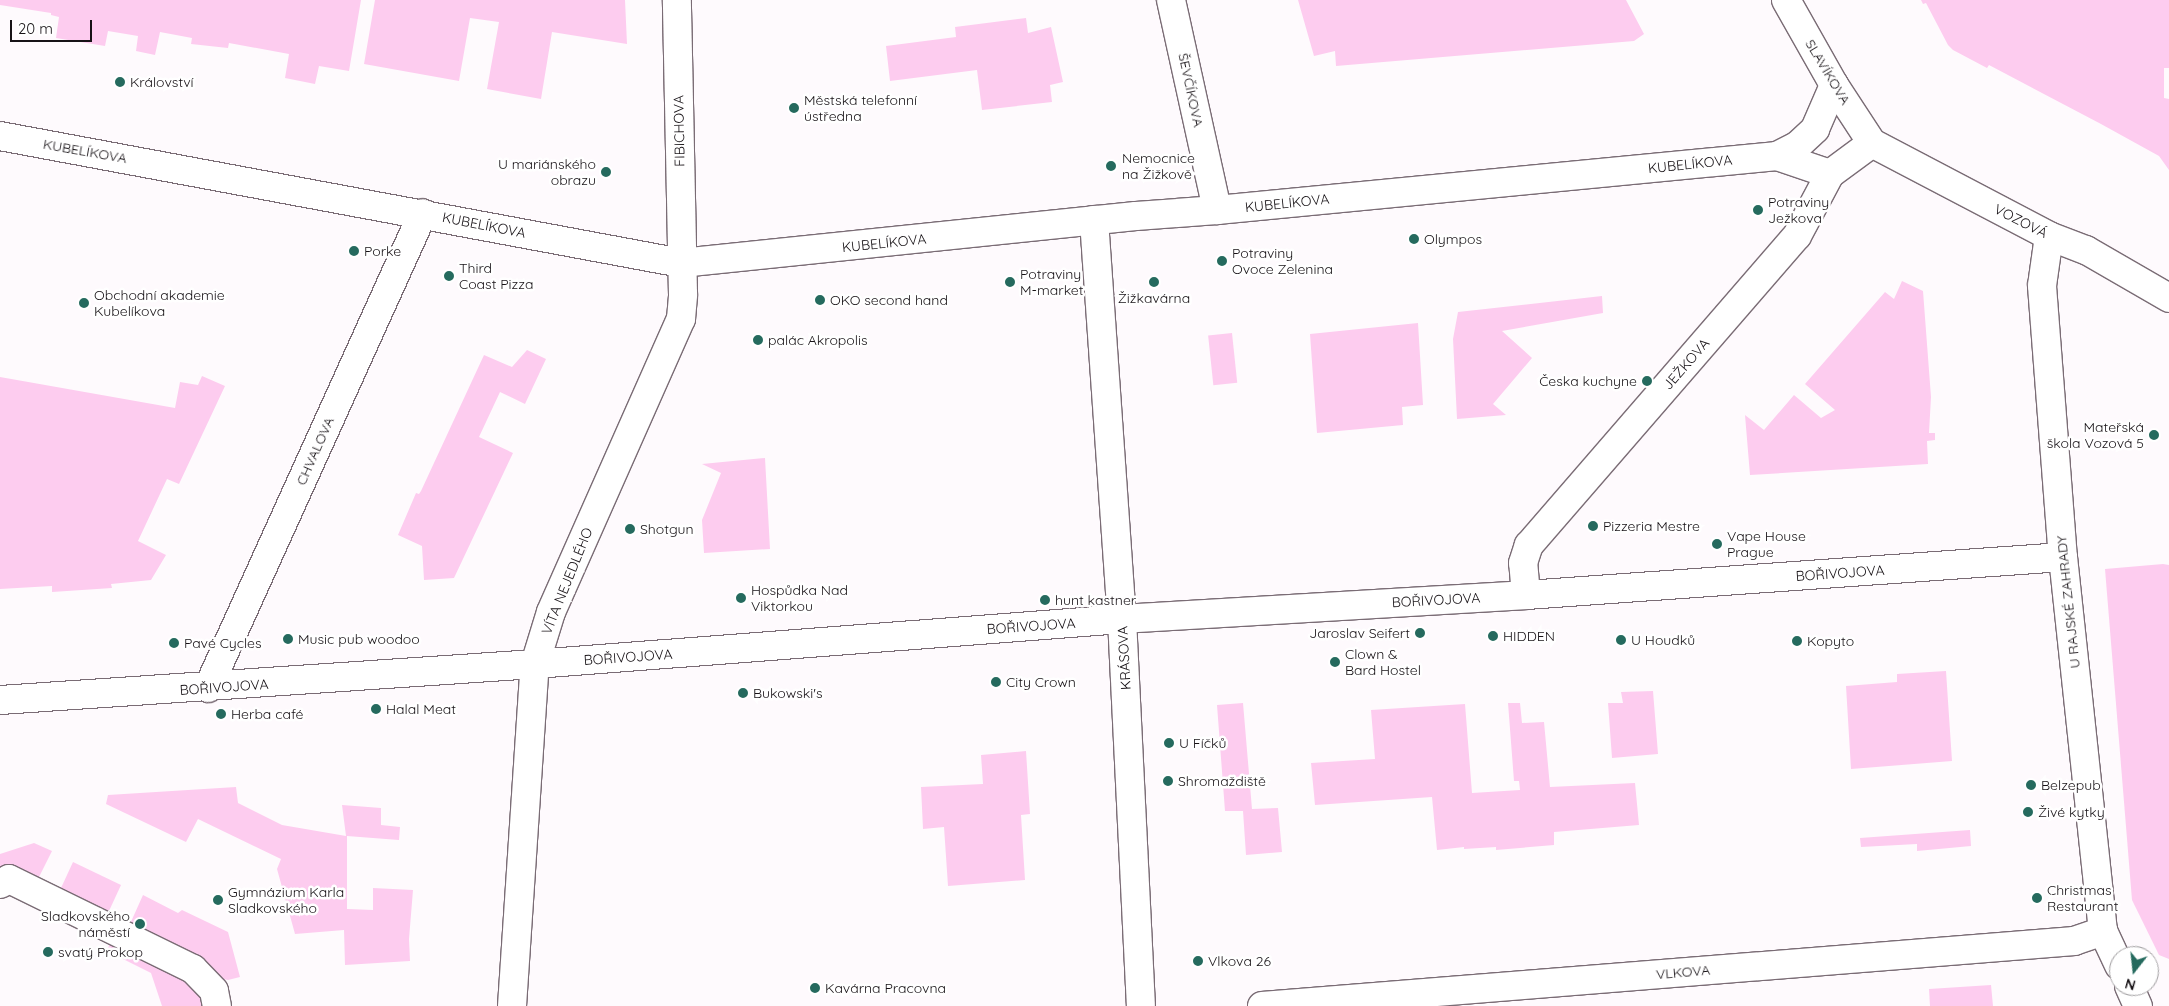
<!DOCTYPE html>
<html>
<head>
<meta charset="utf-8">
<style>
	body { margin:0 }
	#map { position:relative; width:2169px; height:1006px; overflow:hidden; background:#fefafd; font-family:Quicksand,sans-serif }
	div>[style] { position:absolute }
	.green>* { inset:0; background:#fdccef; transform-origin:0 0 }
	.roads { filter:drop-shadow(1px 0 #7a6c75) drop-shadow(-1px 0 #7a6c75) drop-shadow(0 1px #7a6c75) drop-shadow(0 -1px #7a6c75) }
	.minor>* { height:28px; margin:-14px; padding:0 14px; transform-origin:14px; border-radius:14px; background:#fff }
	.dots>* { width:14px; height:14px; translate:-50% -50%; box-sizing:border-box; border:2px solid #fff; border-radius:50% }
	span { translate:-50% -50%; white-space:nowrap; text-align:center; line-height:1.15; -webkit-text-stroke:5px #fff; paint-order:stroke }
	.street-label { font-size:14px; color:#171216 }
	.poi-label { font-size:14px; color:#171216 }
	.left { translate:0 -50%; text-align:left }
	.right { translate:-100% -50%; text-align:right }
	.north { position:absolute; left:2109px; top:946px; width:50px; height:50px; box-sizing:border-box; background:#fff; border:1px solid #a2a0a2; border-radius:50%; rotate:196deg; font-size:14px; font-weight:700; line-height:20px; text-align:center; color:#171216 }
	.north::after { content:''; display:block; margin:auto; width:18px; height:22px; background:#256a5e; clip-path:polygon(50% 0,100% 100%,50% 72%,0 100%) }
	.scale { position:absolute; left:10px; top:20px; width:82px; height:22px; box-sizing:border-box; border:2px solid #171216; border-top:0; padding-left:6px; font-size:15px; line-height:18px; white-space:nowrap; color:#171216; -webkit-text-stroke:4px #fff; paint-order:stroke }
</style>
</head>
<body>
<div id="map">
	<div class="green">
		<div style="clip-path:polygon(0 0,361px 0,349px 71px,319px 66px,315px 84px,285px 78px,289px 54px,229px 43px,228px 48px,191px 44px,192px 38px,160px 32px,155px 55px,136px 51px,138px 36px,108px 31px,105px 46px,56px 38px,59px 17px,51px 15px,51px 13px,0 5px)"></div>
		<div style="clip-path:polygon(375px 0,625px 0,627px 44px,552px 32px,541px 99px,487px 89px,499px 22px,470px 18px,459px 81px,364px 64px)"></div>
		<div style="clip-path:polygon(1298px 0,1626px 0,1644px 34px,1634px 41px,1336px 66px,1335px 51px,1314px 56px)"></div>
		<div style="clip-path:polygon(1921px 0,2169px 0,2169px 68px,2164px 68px,2164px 98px,2169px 99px,2169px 170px,2159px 156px,2101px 124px,1989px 65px,1987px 68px,1953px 50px,1948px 45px,1926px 3px,1923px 4px)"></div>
		<div style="clip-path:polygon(1026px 18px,1028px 33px,1051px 27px,1063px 82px,1050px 85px,1052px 102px,982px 110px,977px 70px,890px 81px,886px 46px,956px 37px,955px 27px)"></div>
		<div style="clip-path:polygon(1902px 281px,1923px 291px,1931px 397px,1929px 433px,1935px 433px,1935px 440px,1927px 441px,1928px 464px,1750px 475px,1745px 415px,1764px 430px,1794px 395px,1821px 418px,1835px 410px,1805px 384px,1885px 292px,1894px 299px)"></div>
		<div style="clip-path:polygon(1602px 296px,1603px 313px,1502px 331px,1532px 358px,1493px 404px,1506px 415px,1457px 419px,1453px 339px,1458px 312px)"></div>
		<div style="clip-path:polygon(1418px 323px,1423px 405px,1402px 407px,1403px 425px,1317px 433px,1310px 334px)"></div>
		<div style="left:1232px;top:333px;width:50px;height:24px;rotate:84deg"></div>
		<div style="clip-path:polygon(527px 350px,546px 359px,525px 404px,500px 392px,479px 437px,513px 453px,454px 578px,424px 580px,422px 546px,398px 535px,416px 493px,419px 494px,421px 491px,484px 355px,512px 367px)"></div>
		<div style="clip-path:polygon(202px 376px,225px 386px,179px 484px,167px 479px,138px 541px,166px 555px,151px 580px,111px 584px,112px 588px,52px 592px,52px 586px,0 589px,0 377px,175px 408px,180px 382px,198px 385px)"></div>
		<div style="clip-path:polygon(765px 458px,770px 549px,704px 553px,702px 520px,721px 473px,702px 464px)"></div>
		<div style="clip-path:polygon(2163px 564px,2169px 565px,2169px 959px,2159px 955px,2132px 900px,2105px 569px)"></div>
		<div style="clip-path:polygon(1946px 671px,1952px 761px,1851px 769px,1846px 686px,1897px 682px,1897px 674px)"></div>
		<div style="clip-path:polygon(1653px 691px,1658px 754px,1612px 758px,1608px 703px,1623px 703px,1621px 692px)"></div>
		<div style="clip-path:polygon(1243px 703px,1252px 809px,1278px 808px,1282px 852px,1246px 855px,1243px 811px,1225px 811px,1217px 705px)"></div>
		<div style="clip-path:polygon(1508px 703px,1520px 703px,1522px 723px,1544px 722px,1550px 787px,1635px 783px,1639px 825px,1554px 832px,1554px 845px,1496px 850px,1496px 847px,1464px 849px,1464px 847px,1437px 850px,1432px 797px,1315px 805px,1311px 763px,1375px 759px,1371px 710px,1465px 704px,1472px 793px,1520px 790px,1519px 781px,1514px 781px)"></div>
		<div style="clip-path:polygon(1026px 751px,1030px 814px,1021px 815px,1025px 880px,948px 886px,944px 827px,923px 829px,921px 787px,983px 784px,981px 755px)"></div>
		<div style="clip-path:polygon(236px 787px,238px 803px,282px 825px,346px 836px,342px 805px,381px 808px,381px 825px,400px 827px,399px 840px,347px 836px,347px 909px,373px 910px,373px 888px,413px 890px,409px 939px,410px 961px,345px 965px,344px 930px,295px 934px,277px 869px,281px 859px,198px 819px,186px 842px,106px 804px,108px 795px)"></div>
		<div style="clip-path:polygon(1970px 830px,1971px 846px,1917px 851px,1917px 844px,1861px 847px,1860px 838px)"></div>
		<div style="clip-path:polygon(34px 843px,52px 851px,39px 877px,37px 878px,0 867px,0 854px)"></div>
		<div style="clip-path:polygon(73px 862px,121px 885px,109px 911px,105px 914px,61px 892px,61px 888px)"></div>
		<div style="clip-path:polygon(143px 895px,178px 913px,182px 910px,228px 932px,240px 977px,228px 980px,213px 977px,130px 924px)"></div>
		<div style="clip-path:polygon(110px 943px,194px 979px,207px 1006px,162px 1006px,151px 973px,107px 951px)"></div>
		<div style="clip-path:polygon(1991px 985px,1993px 1006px,1930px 1006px,1929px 989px)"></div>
	</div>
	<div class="roads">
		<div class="minor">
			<div style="left:1171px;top:0;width:215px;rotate:77.6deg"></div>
			<div style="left:1786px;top:0;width:98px;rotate:60.5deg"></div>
			<div style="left:1834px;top:85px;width:69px;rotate:56.8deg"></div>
			<div style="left:1872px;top:143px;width:200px;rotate:27.7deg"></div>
			<div style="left:2049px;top:236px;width:40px;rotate:21deg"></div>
			<div style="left:2086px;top:250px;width:96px;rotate:30deg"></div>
			<div style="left:0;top:136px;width:693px;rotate:10.56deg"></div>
			<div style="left:681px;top:263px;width:457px;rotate:-5.9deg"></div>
			<div style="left:1136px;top:216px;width:81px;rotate:-4.2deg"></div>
			<div style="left:1217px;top:210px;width:563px;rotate:-5.51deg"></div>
			<div style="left:1777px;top:156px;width:22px;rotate:-27deg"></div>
			<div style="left:1797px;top:146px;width:25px;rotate:-43deg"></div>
			<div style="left:1815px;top:129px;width:48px;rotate:-66.6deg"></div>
			<div style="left:1777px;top:156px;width:56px;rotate:18.8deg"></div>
			<div style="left:1094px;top:220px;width:400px;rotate:86deg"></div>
			<div style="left:1122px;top:619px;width:387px;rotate:87.2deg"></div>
			<div style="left:2049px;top:236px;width:50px;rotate:98deg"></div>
			<div style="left:2042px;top:286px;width:272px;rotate:85.6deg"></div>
			<div style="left:2063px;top:557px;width:376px;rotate:83.9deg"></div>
			<div style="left:2103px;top:931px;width:38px;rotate:65deg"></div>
			<div style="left:1526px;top:595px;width:32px;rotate:-95deg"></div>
			<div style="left:1523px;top:563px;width:19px;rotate:-72deg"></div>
			<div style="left:1529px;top:545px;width:409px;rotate:-49.1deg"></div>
			<div style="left:1797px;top:236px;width:70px;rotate:-62deg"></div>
			<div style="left:1830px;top:174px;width:52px;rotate:-36.4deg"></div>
			<div style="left:208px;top:688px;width:521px;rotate:-65.65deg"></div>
			<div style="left:0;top:700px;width:536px;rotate:-3.85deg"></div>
			<div style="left:535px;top:664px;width:589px;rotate:-4.38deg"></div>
			<div style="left:1122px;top:619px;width:405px;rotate:-3.4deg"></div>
			<div style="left:1526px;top:595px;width:538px;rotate:-4.05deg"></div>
			<div style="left:0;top:884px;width:10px;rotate:-29deg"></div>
			<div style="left:9px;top:879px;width:205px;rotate:26.1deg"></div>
			<div style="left:193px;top:969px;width:30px;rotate:46deg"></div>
			<div style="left:214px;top:991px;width:15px;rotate:79deg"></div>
			<div style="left:2129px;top:986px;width:22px;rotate:66deg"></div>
			<div style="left:512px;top:1006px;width:343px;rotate:-86.2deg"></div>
			<div style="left:535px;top:664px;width:54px;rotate:-72.9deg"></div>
			<div style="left:551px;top:612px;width:321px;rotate:-66.1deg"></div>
			<div style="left:681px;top:319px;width:25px;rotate:-85deg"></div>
			<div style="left:683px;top:294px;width:294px;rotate:-91.2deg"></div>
			<div style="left:1262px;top:1006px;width:815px;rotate:-4.58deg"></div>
			<div style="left:2074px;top:941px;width:31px;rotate:-19deg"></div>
		</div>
	</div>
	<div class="dots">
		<div style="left:120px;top:82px;background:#256a5e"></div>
		<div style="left:794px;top:108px;background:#256a5e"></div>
		<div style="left:1111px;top:166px;background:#256a5e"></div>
		<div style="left:606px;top:172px;background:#256a5e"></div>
		<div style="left:1758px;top:210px;background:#256a5e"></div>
		<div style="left:1414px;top:239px;background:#256a5e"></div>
		<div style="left:354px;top:251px;background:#256a5e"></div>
		<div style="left:1222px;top:261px;background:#256a5e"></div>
		<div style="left:449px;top:276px;background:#256a5e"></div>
		<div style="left:1010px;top:282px;background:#256a5e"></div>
		<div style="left:1154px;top:282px;background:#256a5e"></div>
		<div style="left:820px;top:300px;background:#256a5e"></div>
		<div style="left:84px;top:303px;background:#256a5e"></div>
		<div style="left:758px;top:340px;background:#256a5e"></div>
		<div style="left:1647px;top:381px;background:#256a5e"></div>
		<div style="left:2154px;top:435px;background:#256a5e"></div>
		<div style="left:1593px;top:526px;background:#256a5e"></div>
		<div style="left:630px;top:529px;background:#256a5e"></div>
		<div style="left:1717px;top:544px;background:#256a5e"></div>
		<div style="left:741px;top:598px;background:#256a5e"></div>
		<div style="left:1045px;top:600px;background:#256a5e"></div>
		<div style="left:1420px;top:633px;background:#256a5e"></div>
		<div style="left:1493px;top:636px;background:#256a5e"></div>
		<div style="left:288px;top:639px;background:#256a5e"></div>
		<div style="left:1621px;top:640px;background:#256a5e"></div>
		<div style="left:1797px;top:641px;background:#256a5e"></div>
		<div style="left:174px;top:643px;background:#256a5e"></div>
		<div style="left:1335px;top:662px;background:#256a5e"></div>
		<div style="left:996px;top:682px;background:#256a5e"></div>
		<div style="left:743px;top:693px;background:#256a5e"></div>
		<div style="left:376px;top:709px;background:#256a5e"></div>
		<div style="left:221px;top:714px;background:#256a5e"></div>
		<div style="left:1169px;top:743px;background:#256a5e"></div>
		<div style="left:1168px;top:781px;background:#256a5e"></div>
		<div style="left:2031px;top:785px;background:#256a5e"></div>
		<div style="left:2028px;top:812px;background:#256a5e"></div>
		<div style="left:2037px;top:898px;background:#256a5e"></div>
		<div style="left:218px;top:900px;background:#256a5e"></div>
		<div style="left:140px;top:924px;background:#256a5e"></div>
		<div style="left:48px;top:952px;background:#256a5e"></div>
		<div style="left:1198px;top:961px;background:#256a5e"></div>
		<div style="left:815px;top:988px;background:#256a5e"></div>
	</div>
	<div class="street-label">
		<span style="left:1828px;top:72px;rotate:59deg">SLAVÍKOVA</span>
		<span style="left:1191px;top:90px;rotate:78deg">ŠEVČÍKOVA</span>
		<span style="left:679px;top:131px;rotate:-91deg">FIBICHOVA</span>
		<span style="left:85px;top:151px;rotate:10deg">KUBELÍKOVA</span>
		<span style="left:1690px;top:164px;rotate:-6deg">KUBELÍKOVA</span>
		<span style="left:1287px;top:203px;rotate:-6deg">KUBELÍKOVA</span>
		<span style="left:2021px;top:221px;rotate:27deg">VOZOVÁ</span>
		<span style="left:484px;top:225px;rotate:11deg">KUBELÍKOVA</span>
		<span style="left:884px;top:243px;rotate:-6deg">KUBELÍKOVA</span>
		<span style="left:1686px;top:364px;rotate:-49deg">JEŽKOVA</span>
		<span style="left:315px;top:451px;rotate:-66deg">CHVALOVA</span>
		<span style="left:1840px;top:573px;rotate:-4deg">BOŘIVOJOVA</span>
		<span style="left:567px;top:581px;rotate:-68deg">VÍTA NEJEDLÉHO</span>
		<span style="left:1436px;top:600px;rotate:-3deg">BOŘIVOJOVA</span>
		<span style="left:2068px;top:602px;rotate:-96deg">U RAJSKÉ ZAHRADY</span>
		<span style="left:1031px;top:626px;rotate:-4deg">BOŘIVOJOVA</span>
		<span style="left:628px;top:657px;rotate:-4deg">BOŘIVOJOVA</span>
		<span style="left:1124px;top:658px;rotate:-93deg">KRÁSOVA</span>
		<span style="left:224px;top:687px;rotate:-4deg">BOŘIVOJOVA</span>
		<span style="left:1683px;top:972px;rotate:-5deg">VLKOVA</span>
	</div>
	<div class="poi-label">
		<span class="left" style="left:130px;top:82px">Království</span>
		<span class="left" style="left:804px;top:108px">Městská telefonní<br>ústředna</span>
		<span class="left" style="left:1122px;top:166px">Nemocnice<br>na Žižkově</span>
		<span class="right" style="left:596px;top:172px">U mariánského<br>obrazu</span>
		<span class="left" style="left:1768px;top:210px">Potraviny<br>Ježkova</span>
		<span class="left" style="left:1424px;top:239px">Olympos</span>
		<span class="left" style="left:364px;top:251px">Porke</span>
		<span class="left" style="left:1232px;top:261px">Potraviny<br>Ovoce Zelenina</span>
		<span class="left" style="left:459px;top:276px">Third<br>Coast Pizza</span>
		<span class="left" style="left:1020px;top:282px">Potraviny<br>M-market</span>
		<span class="left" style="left:94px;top:303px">Obchodní akademie<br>Kubelíkova</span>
		<span style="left:1154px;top:298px">Žižkavárna</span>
		<span class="left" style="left:830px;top:300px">OKO second hand</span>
		<span class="left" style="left:768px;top:340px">palác Akropolis</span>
		<span class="right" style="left:1637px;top:381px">Česka kuchyne</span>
		<span class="right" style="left:2144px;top:435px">Mateřská<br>škola Vozová 5</span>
		<span class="left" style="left:1603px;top:526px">Pizzeria Mestre</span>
		<span class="left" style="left:640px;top:529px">Shotgun</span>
		<span class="left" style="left:1727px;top:544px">Vape House<br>Prague</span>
		<span class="left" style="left:751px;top:598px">Hospůdka Nad<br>Viktorkou</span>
		<span class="left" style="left:1055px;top:600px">hunt kastner</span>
		<span class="right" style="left:1410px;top:633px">Jaroslav Seifert</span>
		<span class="left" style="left:1503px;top:636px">HIDDEN</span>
		<span class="left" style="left:298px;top:639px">Music pub woodoo</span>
		<span class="left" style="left:1631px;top:640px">U Houdků</span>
		<span class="left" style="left:1807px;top:641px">Kopyto</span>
		<span class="left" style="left:184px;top:643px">Pavé Cycles</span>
		<span class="left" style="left:1345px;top:662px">Clown &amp;<br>Bard Hostel</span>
		<span class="left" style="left:1006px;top:682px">City Crown</span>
		<span class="left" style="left:753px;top:693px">Bukowski's</span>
		<span class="left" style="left:386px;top:709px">Halal Meat</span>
		<span class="left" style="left:231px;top:714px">Herba café</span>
		<span class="left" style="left:1179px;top:743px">U Fíčků</span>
		<span class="left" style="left:1178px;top:781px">Shromaždiště</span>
		<span class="left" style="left:2041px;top:785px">Belzepub</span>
		<span class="left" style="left:2038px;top:812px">Živé kytky</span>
		<span class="left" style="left:2047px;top:898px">Christmas<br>Restaurant</span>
		<span class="left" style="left:228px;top:900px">Gymnázium Karla<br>Sladkovského</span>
		<span class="right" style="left:130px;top:924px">Sladkovského<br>náměstí</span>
		<span class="left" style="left:58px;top:952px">svatý Prokop</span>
		<span class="left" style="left:1208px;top:961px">Vlkova 26</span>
		<span class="left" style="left:825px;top:988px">Kavárna Pracovna</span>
	</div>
	<div class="north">N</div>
	<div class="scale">20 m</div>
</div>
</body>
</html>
